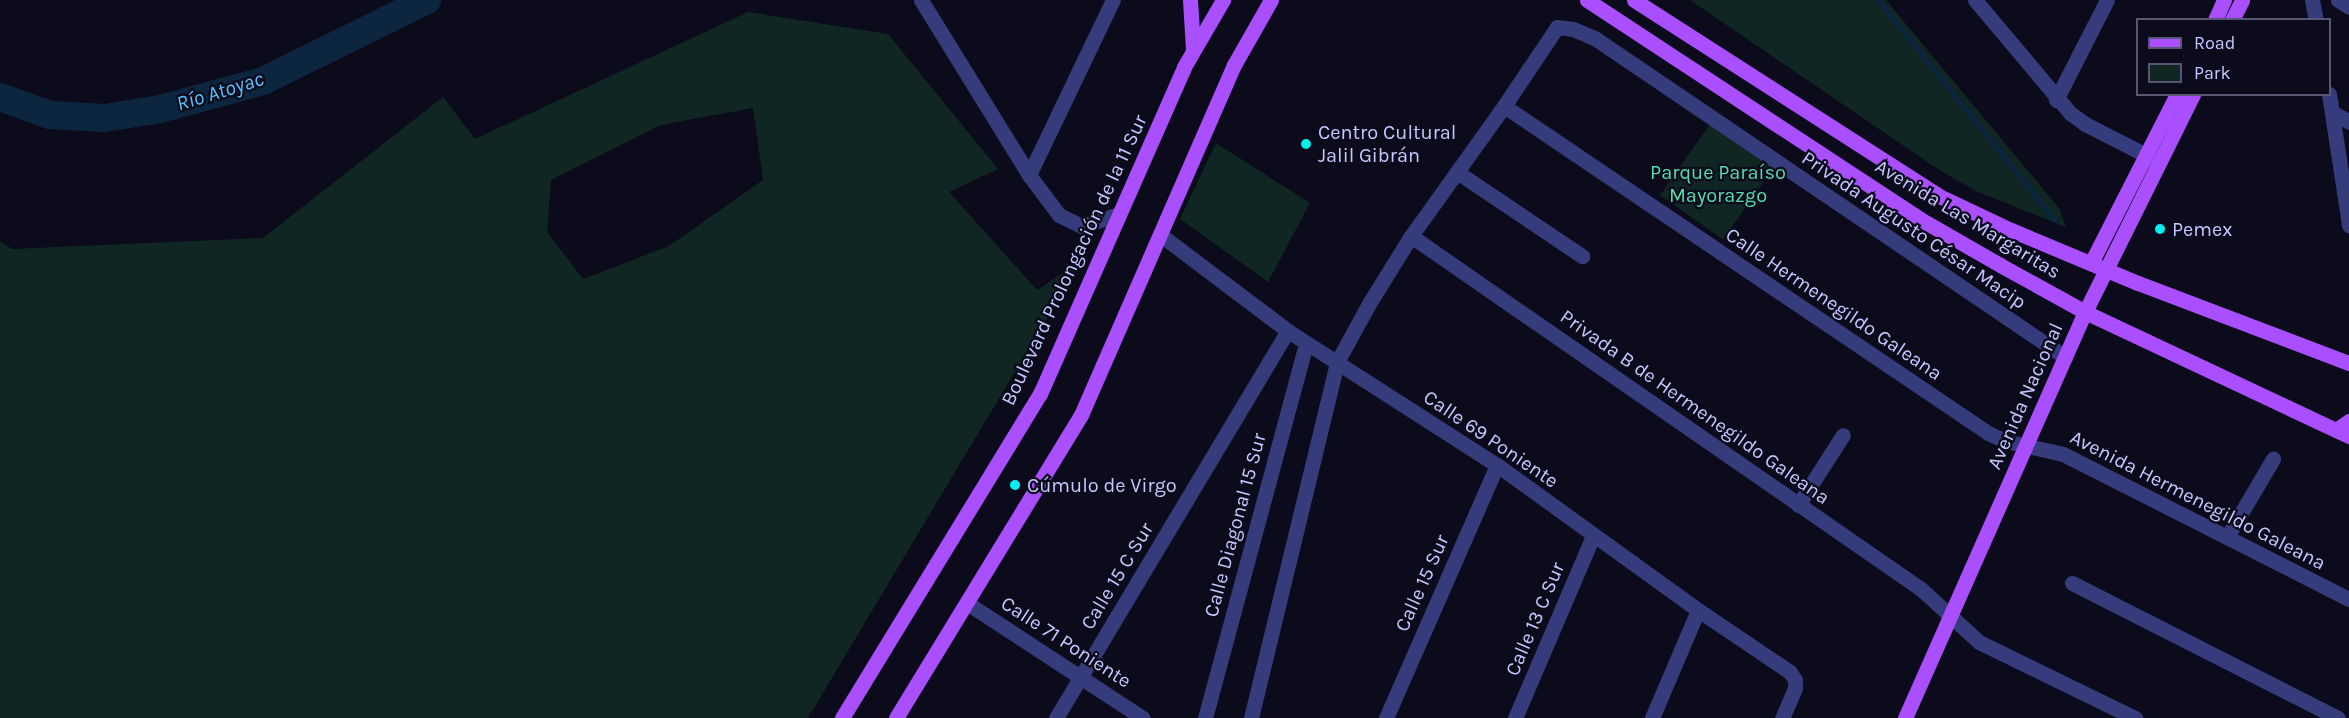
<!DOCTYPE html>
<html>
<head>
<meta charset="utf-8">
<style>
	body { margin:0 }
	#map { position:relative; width:2349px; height:718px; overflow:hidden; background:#0c0b1c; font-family:Karla,sans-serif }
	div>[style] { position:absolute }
	.green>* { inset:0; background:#0f2623; transform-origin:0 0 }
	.stream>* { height:4.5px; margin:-2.25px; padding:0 2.25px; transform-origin:2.25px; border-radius:2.25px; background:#0c2640 }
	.river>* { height:28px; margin:-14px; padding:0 14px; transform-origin:14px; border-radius:14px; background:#0c2640 }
	.minor>* { height:15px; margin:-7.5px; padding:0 7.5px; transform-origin:7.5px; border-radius:7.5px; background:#363b7b }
	.major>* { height:15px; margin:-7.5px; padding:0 7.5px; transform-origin:7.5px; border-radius:7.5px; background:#a94ffe }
	.dots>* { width:16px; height:16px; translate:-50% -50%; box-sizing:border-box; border:3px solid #0c0b1c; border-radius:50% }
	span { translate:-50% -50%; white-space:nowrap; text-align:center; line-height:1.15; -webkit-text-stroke:4.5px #0c0b1c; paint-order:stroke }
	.poi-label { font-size:20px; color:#c7c7ff }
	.left { translate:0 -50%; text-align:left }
	.park-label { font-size:20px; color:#55ddac }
	.street-label { font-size:20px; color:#c7c7ff }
	.water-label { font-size:21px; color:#56c2fe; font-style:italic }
	.legend { position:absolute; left:2136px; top:18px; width:195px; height:78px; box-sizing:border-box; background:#0c0b1c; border:2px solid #575677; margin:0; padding:8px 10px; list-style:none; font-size:18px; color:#c7c7ff }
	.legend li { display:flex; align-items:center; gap:12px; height:30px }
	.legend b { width:30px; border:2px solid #575677 }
</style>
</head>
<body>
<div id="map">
	<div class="green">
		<div style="clip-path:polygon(1690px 0,1886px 0,2059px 208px,2066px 227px,1976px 191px,1939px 170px)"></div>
		<div style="clip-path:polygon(evenodd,748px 12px,888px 34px,998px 169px,949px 192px,1037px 290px,1081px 261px,808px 718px,0 718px,0 241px,12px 249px,263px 238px,443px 97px,475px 139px,748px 12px,753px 108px,763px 180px,669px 246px,583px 279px,547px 232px,551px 180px,661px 125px,753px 108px)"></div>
		<div style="left:1710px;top:124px;width:77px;height:87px;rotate:35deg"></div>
		<div style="clip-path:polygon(1216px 143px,1310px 203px,1268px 282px,1180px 219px)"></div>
	</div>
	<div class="stream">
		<div style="left:1878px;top:0;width:282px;rotate:51.1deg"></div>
	</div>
	<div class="river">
		<div style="left:0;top:97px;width:53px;rotate:19.8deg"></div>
		<div style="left:50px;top:115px;width:55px;rotate:3.1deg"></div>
		<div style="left:105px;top:118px;width:56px;rotate:-9.3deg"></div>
		<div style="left:160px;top:109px;width:107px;rotate:-15.2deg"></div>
		<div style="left:263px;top:81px;width:183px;rotate:-26.3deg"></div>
	</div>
	<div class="minor">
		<div style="left:921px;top:0;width:206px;rotate:58.3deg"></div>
		<div style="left:1029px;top:175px;width:50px;rotate:53.1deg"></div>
		<div style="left:1059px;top:215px;width:25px;rotate:26deg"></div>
		<div style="left:1082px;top:226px;width:39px;rotate:-18deg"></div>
		<div style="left:1975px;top:0;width:148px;rotate:49.9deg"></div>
		<div style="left:2070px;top:113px;width:19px;rotate:36deg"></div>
		<div style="left:2085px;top:124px;width:80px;rotate:26.9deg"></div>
		<div style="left:2312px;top:0;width:20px;rotate:79deg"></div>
		<div style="left:2338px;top:0;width:13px;rotate:32deg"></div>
		<div style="left:2329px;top:94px;width:133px;rotate:81.3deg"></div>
		<div style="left:2056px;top:100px;width:112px;rotate:-63deg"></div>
		<div style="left:1504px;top:106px;width:584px;rotate:34.04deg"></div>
		<div style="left:1988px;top:433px;width:19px;rotate:25deg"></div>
		<div style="left:2005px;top:441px;width:59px;rotate:12.6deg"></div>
		<div style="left:2063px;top:454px;width:321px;rotate:26.9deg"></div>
		<div style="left:2332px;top:112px;width:20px;rotate:30deg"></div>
		<div style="left:1457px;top:172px;width:151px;rotate:33.9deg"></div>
		<div style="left:1029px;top:175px;width:194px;rotate:-64.4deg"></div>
		<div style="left:1162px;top:236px;width:158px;rotate:37deg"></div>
		<div style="left:1288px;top:331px;width:248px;rotate:32.7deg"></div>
		<div style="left:1497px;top:465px;width:248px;rotate:35.8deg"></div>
		<div style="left:1698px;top:610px;width:111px;rotate:34deg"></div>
		<div style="left:1790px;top:672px;width:9px;rotate:58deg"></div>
		<div style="left:1795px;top:680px;width:8px;rotate:90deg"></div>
		<div style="left:1795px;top:688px;width:33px;rotate:113deg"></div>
		<div style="left:1411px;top:236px;width:620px;rotate:34.69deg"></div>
		<div style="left:1921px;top:589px;width:79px;rotate:42.4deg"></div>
		<div style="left:1979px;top:642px;width:174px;rotate:26deg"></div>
		<div style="left:1798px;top:505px;width:83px;rotate:-57.3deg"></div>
		<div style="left:2227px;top:537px;width:91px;rotate:-59.5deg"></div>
		<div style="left:2072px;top:583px;width:298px;rotate:26.9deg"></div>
		<div style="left:967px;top:603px;width:210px;rotate:33.2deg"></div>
		<div style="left:1056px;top:718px;width:451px;rotate:-59.1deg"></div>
		<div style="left:1205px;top:718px;width:388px;rotate:-74.9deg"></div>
		<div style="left:1251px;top:718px;width:366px;rotate:-76.4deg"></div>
		<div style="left:1337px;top:362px;width:68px;rotate:-61.2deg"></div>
		<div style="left:1370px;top:302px;width:78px;rotate:-58.2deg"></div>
		<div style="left:1411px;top:236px;width:160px;rotate:-54.4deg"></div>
		<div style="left:1504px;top:106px;width:95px;rotate:-56.1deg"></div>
		<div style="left:1557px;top:27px;width:16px;rotate:7deg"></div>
		<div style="left:1573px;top:29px;width:25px;rotate:23deg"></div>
		<div style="left:1596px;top:39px;width:567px;rotate:34.14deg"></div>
		<div style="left:1386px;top:718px;width:276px;rotate:-66.3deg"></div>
		<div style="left:1515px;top:718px;width:198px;rotate:-66.8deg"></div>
		<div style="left:1652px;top:718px;width:117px;rotate:-66.9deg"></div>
	</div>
	<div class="major">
		<div style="left:1190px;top:0;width:49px;rotate:86.5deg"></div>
		<div style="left:1587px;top:0;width:407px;rotate:33.3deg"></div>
		<div style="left:1927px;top:223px;width:84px;rotate:29.9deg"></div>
		<div style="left:2000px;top:265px;width:97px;rotate:28.9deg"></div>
		<div style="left:2085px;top:312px;width:292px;rotate:25.2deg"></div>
		<div style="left:1634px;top:0;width:363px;rotate:32.7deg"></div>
		<div style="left:1939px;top:196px;width:80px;rotate:25.3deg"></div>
		<div style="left:2011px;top:230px;width:138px;rotate:22.7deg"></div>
		<div style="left:2138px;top:283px;width:226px;rotate:20.8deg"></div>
		<div style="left:2215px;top:20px;width:22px;rotate:-66deg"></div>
		<div style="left:2232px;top:20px;width:22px;rotate:-63deg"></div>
		<div style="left:2091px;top:263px;width:190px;rotate:-63deg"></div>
		<div style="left:2336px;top:430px;width:16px;rotate:-35deg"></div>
		<div style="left:842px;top:718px;width:380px;rotate:-58.6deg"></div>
		<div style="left:1040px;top:394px;width:357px;rotate:-66.2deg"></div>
		<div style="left:1184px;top:67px;width:78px;rotate:-59.8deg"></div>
		<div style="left:896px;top:718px;width:355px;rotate:-58.6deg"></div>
		<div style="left:1081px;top:415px;width:382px;rotate:-66.4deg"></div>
		<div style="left:1234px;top:65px;width:75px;rotate:-60.4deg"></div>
		<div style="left:1905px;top:718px;width:444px;rotate:-66.1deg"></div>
		<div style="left:2085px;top:312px;width:243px;rotate:-63.6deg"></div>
	</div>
	<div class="dots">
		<div style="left:1306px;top:144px;background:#02f0ee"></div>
		<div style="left:2160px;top:229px;background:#02f0ee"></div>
		<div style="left:1015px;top:485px;background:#02f0ee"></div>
	</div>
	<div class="poi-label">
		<span class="left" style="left:1318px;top:144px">Centro Cultural<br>Jalil Gibrán</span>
		<span class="left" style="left:2172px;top:229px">Pemex</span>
		<span class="left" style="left:1027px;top:485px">Cúmulo de Virgo</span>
	</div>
	<div class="park-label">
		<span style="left:1718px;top:184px">Parque Paraíso<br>Mayorazgo</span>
	</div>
	<div class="street-label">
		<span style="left:1968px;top:219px;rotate:31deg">Avenida Las Margaritas</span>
		<span style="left:1914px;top:230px;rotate:34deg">Privada Augusto César Macip</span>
		<span style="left:1074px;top:260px;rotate:-65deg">Boulevard Prolongación de la 11 Sur</span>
		<span style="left:1834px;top:304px;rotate:34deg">Calle Hermenegildo Galeana</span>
		<span style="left:2025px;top:396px;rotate:-66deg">Avenida Nacional</span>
		<span style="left:1695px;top:407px;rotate:35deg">Privada B de Hermenegildo Galeana</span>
		<span style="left:1491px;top:439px;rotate:34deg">Calle 69 Poniente</span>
		<span style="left:2198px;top:500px;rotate:27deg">Avenida Hermenegildo Galeana</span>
		<span style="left:1235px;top:525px;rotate:-75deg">Calle Diagonal 15 Sur</span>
		<span style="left:1117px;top:576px;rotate:-59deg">Calle 15 C Sur</span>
		<span style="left:1422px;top:583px;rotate:-66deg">Calle 15 Sur</span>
		<span style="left:1535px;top:619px;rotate:-67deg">Calle 13 C Sur</span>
		<span style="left:1066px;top:642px;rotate:33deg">Calle 71 Poniente</span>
	</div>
	<div class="water-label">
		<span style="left:220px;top:91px;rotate:-17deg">Río Atoyac</span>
	</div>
	<ul class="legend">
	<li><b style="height:8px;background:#a94ffe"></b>Road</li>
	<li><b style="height:16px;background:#0f2623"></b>Park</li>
	</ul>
</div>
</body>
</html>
